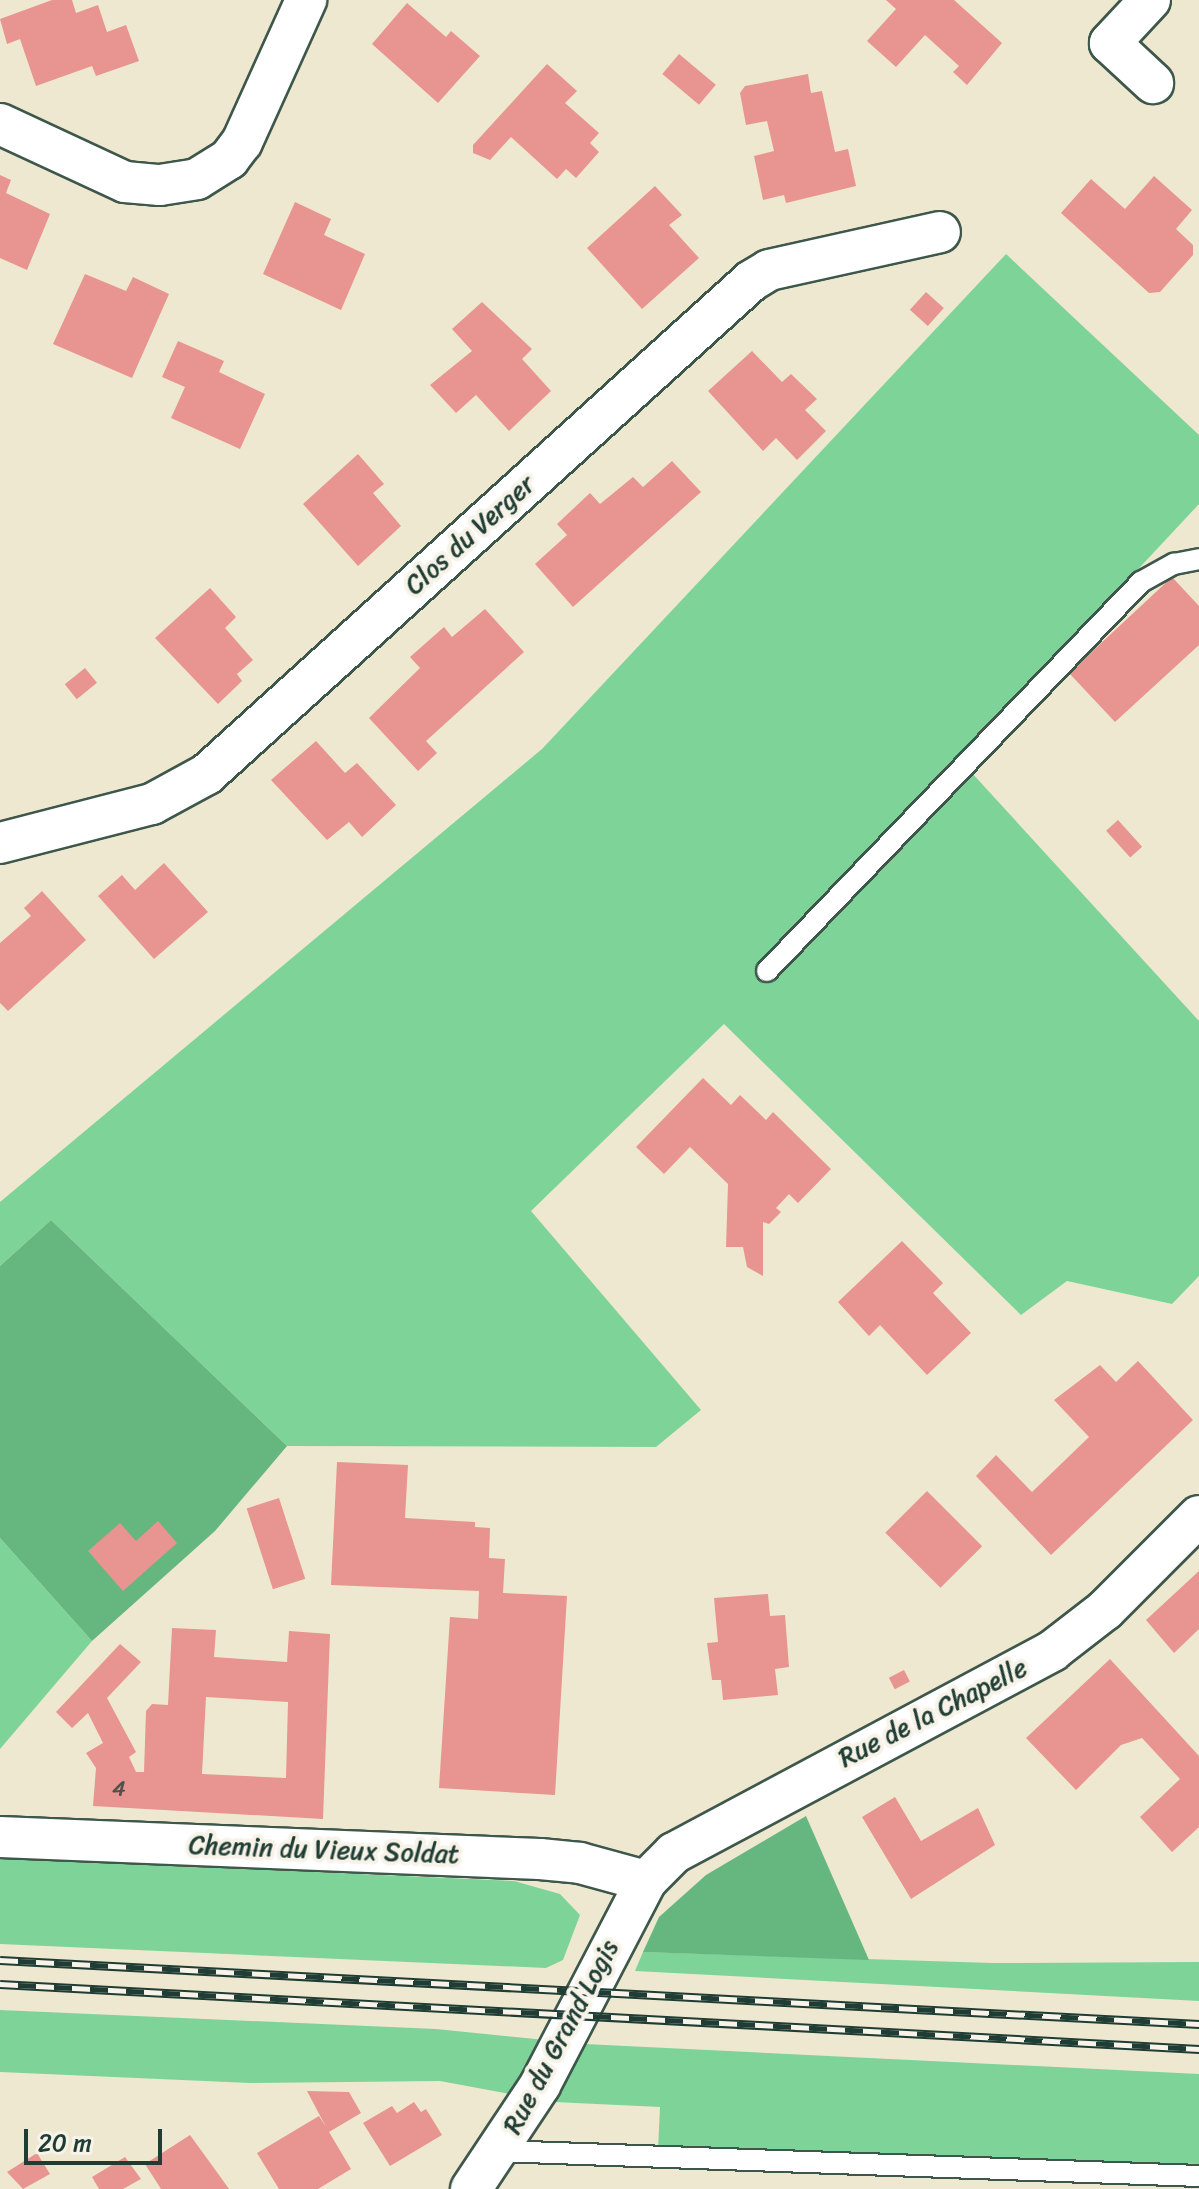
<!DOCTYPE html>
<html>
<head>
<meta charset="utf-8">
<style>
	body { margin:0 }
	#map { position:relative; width:1199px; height:2189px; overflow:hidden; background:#efe8d0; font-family:Sriracha,sans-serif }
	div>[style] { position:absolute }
	.green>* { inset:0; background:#7ed498 }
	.forest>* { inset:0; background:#66b680 }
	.building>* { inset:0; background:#e89490; transform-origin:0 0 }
	.roads { filter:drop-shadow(2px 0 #3e574b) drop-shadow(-2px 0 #3e574b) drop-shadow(0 2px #3e574b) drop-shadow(0 -2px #3e574b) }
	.service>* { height:20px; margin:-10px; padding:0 10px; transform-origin:10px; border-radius:10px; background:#fff }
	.minor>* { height:40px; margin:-20px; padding:0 20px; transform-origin:20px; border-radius:20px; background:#fff }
	.rail>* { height:9px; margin-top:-4.5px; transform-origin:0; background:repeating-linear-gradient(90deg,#f7f3e8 0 18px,#1f3d34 0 36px); box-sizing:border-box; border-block:2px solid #1f3d34 }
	span { translate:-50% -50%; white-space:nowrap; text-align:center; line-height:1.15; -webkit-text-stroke:8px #f7f3e8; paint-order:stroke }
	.number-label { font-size:22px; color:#51534b }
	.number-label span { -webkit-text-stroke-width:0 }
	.street-label { font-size:26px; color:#1f3d34 }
	.scale { position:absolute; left:24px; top:2129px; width:138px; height:36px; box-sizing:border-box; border:4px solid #1f3d34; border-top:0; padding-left:10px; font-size:24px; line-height:28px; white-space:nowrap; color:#1f3d34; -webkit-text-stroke:6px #f7f3e8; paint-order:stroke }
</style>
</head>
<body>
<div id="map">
	<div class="green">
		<div style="clip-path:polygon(1006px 254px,1199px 435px,1199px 504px,960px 760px,1199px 1021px,1199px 1276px,1172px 1304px,1067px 1281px,1021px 1315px,724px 1024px,531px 1211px,701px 1410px,656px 1447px,287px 1446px,51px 1220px,0 1266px,0 1202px,542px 749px)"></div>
		<div style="clip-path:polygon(0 1538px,92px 1641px,0 1749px)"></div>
		<div style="clip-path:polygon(0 1858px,514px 1881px,560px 1894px,580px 1915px,563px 1960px,546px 1968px,0 1944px)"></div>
		<div style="clip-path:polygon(643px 1952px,993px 1963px,1199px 1962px,1199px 2001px,635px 1971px)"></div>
		<div style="clip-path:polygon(0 2010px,436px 2029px,585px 2044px,1199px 2074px,1199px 2164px,658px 2150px,660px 2107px,554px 2102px,440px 2081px,250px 2083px,0 2072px)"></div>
	</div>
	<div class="forest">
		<div style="clip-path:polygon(51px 1220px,287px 1446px,215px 1531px,92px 1641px,0 1538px,0 1266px)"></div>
		<div style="clip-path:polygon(806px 1816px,869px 1960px,643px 1952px,659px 1917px,706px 1875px)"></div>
	</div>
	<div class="building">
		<div style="clip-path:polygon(52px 0,72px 0,76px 13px,98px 5px,107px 32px,126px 25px,139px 61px,96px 76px,92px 66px,36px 86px,20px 39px,7px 44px,0 19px)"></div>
		<div style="clip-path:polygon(886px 0,954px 0,1002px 43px,967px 85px,953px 72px,959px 66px,925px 35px,896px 67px,867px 41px,896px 9px)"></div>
		<div style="clip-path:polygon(407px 3px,446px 37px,451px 31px,480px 56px,438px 103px,372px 44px)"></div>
		<div style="left:679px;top:54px;width:48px;height:26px;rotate:40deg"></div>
		<div style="clip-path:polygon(547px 64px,577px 91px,565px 103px,599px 133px,590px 143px,599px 152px,576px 178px,566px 169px,557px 179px,511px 137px,490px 160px,473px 153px,473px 145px)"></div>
		<div style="clip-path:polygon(808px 74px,811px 93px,822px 91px,835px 152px,848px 149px,856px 186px,786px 203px,784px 195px,763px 200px,754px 156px,774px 151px,767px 121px,746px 125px,740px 93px,745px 86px)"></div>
		<div style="clip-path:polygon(0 175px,11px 180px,6px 193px,50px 214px,27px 270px,0 258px)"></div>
		<div style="clip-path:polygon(1154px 176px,1192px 210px,1176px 229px,1193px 245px,1193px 255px,1160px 292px,1149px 293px,1061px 213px,1091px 179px,1125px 209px)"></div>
		<div style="clip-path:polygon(655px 186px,682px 215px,669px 225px,699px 258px,642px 309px,587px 248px)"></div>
		<div style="clip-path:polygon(295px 202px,331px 219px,324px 235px,365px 254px,341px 310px,263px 274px)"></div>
		<div style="clip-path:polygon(85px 274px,126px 291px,133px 277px,169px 294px,132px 378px,53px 344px)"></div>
		<div style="left:926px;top:292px;width:24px;height:24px;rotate:42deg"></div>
		<div style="clip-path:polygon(482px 302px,532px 349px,522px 359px,551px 391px,509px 431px,476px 395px,456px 413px,430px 385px,472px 351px,452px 329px)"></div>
		<div style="clip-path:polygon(178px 341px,224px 361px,219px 372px,265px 394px,240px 449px,171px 418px,185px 387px,162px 377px)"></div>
		<div style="clip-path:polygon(752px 351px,782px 382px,791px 374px,817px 399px,805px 410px,826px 431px,797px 460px,776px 438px,763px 451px,708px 391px)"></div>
		<div style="clip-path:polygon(358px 454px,384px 484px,373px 493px,401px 526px,358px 566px,303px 504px)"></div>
		<div style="clip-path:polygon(672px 461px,701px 492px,573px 607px,535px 564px,567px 535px,557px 524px,590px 493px,600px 504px,633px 477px,643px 487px)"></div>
		<div style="clip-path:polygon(1172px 577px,1199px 606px,1199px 645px,1115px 722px,1069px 673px)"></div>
		<div style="clip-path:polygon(210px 588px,236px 617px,225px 628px,253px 660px,237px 674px,242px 681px,218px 704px,155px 638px)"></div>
		<div style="clip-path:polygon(485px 609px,524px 652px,426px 741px,437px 753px,418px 771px,369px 718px,420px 668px,410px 657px,444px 627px,452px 637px)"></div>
		<div style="left:85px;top:668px;width:19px;height:26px;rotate:51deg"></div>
		<div style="clip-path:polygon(316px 741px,345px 773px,357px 763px,396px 805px,362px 837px,349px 822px,327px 840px,271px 780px)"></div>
		<div style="left:1118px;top:820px;width:36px;height:16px;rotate:48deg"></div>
		<div style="clip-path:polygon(164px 863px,208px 912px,154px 959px,98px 896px,122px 875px,135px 890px)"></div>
		<div style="clip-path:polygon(42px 891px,86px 940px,8px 1011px,0 1003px,0 943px,31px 916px,24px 908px)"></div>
		<div style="clip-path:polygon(703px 1078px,731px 1105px,740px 1095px,766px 1120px,773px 1112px,831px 1169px,798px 1203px,789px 1194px,776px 1208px,781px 1212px,769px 1224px,763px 1222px,763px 1276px,747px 1267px,743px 1247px,726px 1247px,728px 1184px,690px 1147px,664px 1174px,636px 1147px)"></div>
		<div style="clip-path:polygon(902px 1241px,943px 1283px,933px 1293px,971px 1333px,927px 1375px,880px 1325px,869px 1336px,838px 1302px)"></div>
		<div style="clip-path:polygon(1138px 1361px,1193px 1420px,1051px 1555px,976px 1476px,996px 1455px,1032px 1492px,1089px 1437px,1054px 1400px,1100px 1365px,1116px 1382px)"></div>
		<div style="clip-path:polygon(337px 1462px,408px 1465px,405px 1518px,475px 1522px,475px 1527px,490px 1528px,489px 1558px,505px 1559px,503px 1593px,567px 1596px,555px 1795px,439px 1788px,450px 1617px,478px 1619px,479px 1591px,331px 1585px)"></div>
		<div style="left:927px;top:1491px;width:78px;height:59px;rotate:45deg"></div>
		<div style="left:279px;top:1498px;width:85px;height:34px;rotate:72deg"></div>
		<div style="clip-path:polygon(158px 1521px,177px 1543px,123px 1591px,88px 1551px,120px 1523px,136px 1541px)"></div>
		<div style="clip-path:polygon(1199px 1571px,1199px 1629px,1174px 1653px,1146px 1620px)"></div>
		<div style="clip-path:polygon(768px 1594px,770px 1616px,785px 1615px,789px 1667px,775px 1669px,778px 1695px,723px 1700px,721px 1680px,712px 1680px,707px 1643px,718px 1642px,714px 1598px)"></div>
		<div style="clip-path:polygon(evenodd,172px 1628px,216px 1630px,214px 1657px,287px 1662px,289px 1631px,330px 1634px,323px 1819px,93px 1806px,96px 1768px,86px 1753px,103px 1743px,88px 1713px,72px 1728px,56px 1712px,120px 1644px,141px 1662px,107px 1698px,136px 1752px,129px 1757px,136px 1772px,144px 1772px,146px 1711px,152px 1704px,168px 1705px,172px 1628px,206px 1697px,288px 1702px,286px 1778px,202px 1774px,206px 1697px)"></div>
		<div style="clip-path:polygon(1110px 1659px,1199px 1756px,1199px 1827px,1172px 1852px,1140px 1817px,1180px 1779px,1142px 1738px,1121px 1745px,1076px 1790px,1026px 1738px)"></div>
		<div style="left:904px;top:1670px;width:13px;height:17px;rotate:63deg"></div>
		<div style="clip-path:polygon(895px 1797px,921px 1841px,978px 1808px,995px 1845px,911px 1899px,862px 1817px)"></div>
		<div style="clip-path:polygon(307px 2091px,349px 2092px,361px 2113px,329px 2132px,351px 2169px,318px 2189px,279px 2189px,257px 2153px,319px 2116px,326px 2127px)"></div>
		<div style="clip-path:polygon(414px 2102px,421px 2112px,426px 2109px,442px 2135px,390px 2166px,363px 2123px,392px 2106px,397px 2113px)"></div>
		<div style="clip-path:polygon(190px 2135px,219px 2175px,229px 2189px,161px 2189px,145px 2164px)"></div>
		<div style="clip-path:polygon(37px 2153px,50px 2174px,23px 2189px,7px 2172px)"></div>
		<div style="clip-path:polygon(125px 2157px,141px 2179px,123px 2189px,99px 2189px,92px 2177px)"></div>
	</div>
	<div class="roads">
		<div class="service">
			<div style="left:767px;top:971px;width:540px;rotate:-46.13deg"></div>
			<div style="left:1141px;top:582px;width:38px;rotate:-29deg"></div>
			<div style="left:1174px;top:564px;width:25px;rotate:-11deg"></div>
			<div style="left:498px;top:2151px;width:701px;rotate:2.04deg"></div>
		</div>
		<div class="minor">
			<div style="left:1150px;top:0;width:59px;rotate:132.9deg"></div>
			<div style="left:1110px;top:43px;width:59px;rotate:42.9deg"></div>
			<div style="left:0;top:124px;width:138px;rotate:24.9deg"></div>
			<div style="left:125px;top:182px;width:35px;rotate:5deg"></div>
			<div style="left:160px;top:185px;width:37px;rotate:-9deg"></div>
			<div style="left:197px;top:179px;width:38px;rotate:-32deg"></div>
			<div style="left:229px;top:159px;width:21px;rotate:-53deg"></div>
			<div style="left:242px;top:142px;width:156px;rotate:-65.7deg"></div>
			<div style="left:0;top:843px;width:157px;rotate:-14.4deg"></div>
			<div style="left:152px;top:804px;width:63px;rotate:-28.6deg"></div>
			<div style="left:207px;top:774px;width:734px;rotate:-42.18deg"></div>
			<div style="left:751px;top:281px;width:21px;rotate:-31deg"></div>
			<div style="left:769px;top:270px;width:175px;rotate:-12.5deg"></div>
			<div style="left:0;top:1837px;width:540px;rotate:2.33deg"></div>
			<div style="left:540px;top:1859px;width:40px;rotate:5.7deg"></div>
			<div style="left:580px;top:1863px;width:68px;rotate:15.3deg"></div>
			<div style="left:471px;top:2189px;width:125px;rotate:-56.4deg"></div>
			<div style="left:540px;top:2085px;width:230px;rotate:-62.5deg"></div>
			<div style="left:646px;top:1881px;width:40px;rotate:-45deg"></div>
			<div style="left:674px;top:1853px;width:429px;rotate:-28.1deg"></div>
			<div style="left:1052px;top:1651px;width:67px;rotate:-37.7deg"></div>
			<div style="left:1105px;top:1610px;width:133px;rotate:-45deg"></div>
		</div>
	</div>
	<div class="rail">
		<div style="left:0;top:1960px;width:1201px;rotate:3.06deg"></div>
		<div style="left:0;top:1984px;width:1201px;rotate:3.1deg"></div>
	</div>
	<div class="number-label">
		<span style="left:119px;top:1789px">4</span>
	</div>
	<div class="street-label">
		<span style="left:470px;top:535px;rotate:-42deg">Clos du Verger</span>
		<span style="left:933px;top:1713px;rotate:-27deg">Rue de la Chapelle</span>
		<span style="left:324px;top:1850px;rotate:2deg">Chemin du Vieux Soldat</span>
		<span style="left:561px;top:2037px;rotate:-62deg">Rue du Grand Logis</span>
	</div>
	<div class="scale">20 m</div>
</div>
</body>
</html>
